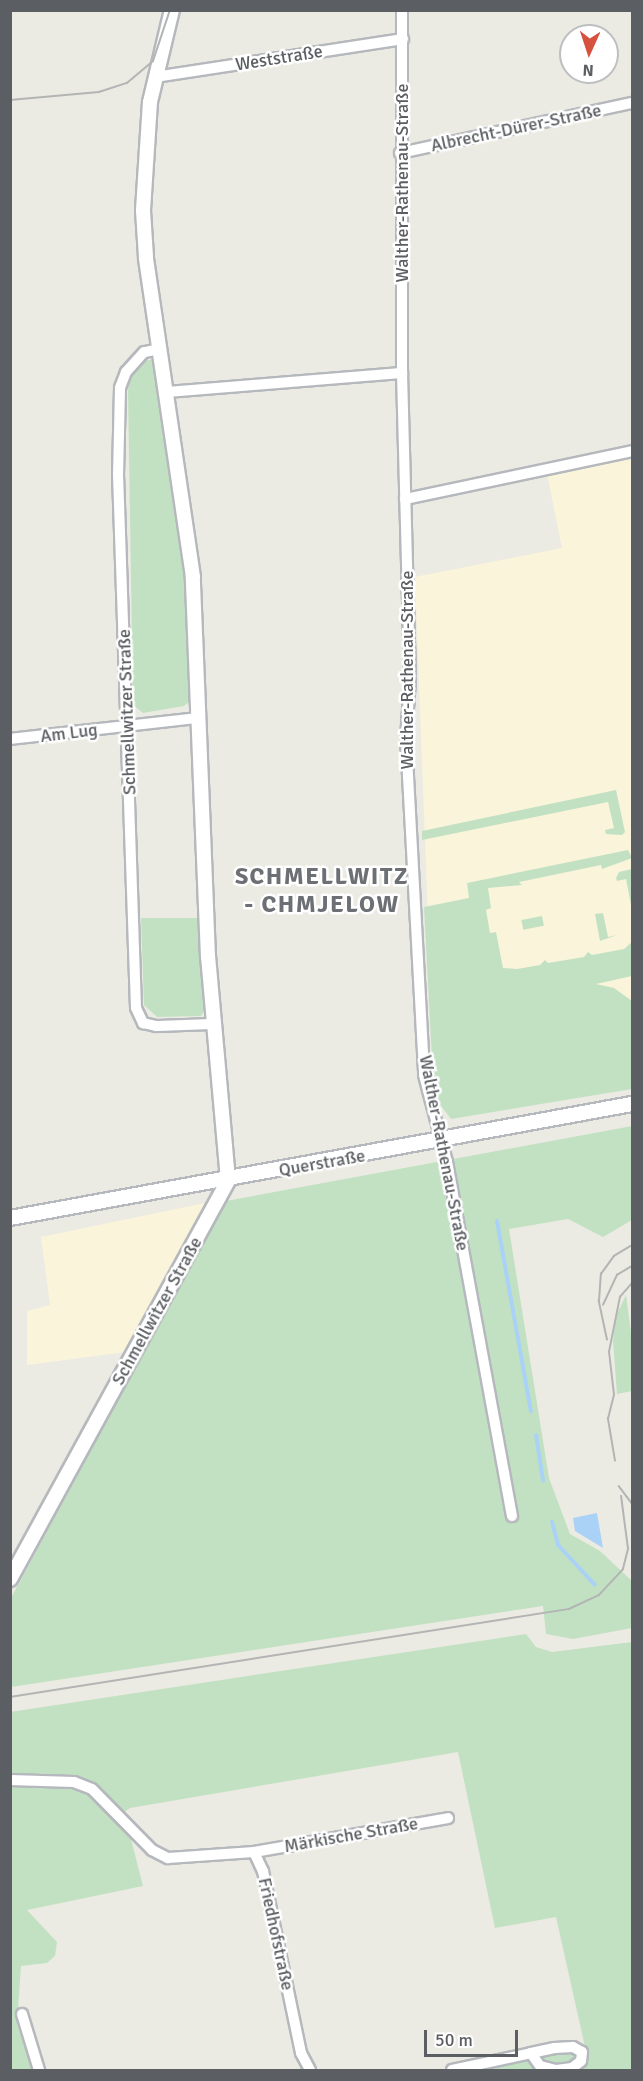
<!DOCTYPE html>
<html>
<head>
<meta charset="utf-8">
<style>
	body { margin:0 }
	#map { position:relative; width:643px; height:2081px; overflow:hidden; background:#ecebe3; font-family:Signika,sans-serif }
	div>[style] { position:absolute }
	.commercial>* { inset:0; background:#faf4db }
	.green>* { inset:0; background:#c2e1c3; transform-origin:0 0 }
	.water>* { inset:0; background:#aad2f6 }
	.stream>* { height:4px; margin:-2px; padding:0 2px; transform-origin:2px; border-radius:2px; background:#aad2f6 }
	.roads { filter:drop-shadow(2px 0 #b5b8bc) drop-shadow(-2px 0 #b5b8bc) drop-shadow(0 2px #b5b8bc) drop-shadow(0 -2px #b5b8bc) }
	.minor>* { height:10px; margin:-5px; padding:0 5px; transform-origin:5px; border-radius:5px; background:#fff }
	.tertiary>* { height:14px; margin:-7px; padding:0 7px; transform-origin:7px; border-radius:7px; background:#fff }
	.tram>* { height:1.5px; margin:-0.75px; padding:0 0.75px; transform-origin:0.75px; border-radius:0.75px; background:#b3b4b4 }
	span { translate:-50% -50%; white-space:nowrap; text-align:center; line-height:1.15; -webkit-text-stroke:5px #fff; paint-order:stroke }
	.street-label { font-size:18px; color:#5b5e62 }
	.district-label { font-size:24px; color:#6c7074; font-weight:700; letter-spacing:1.5px }
	.frame { position:absolute; inset:0; border:12px solid #5b5e62; pointer-events:none }
	.north { position:absolute; left:559px; top:24px; width:60px; height:60px; box-sizing:border-box; background:#fff; border:2px solid #bdbfc0; border-radius:50%; rotate:183deg; font-size:16px; font-weight:700; line-height:24px; text-align:center; color:#5b5e62 }
	.north::after { content:''; display:block; margin:auto; width:21px; height:27px; background:#d7513f; clip-path:polygon(50% 0,100% 100%,50% 72%,0 100%) }
	.scale { position:absolute; left:424px; top:2030px; width:94px; height:27px; box-sizing:border-box; border:3px solid #5b5e62; border-top:0; padding-left:8px; font-size:18px; line-height:21px; white-space:nowrap; color:#5b5e62; -webkit-text-stroke:4px #fff; paint-order:stroke }
</style>
</head>
<body>
<div id="map">
	<div class="commercial">
		<div style="clip-path:polygon(632px 456px,632px 1088px,434px 1077px,415px 577px,562px 548px,547px 474px)"></div>
		<div style="clip-path:polygon(205px 1203px,126px 1352px,27px 1365px,27px 1311px,50px 1305px,41px 1237px)"></div>
	</div>
	<div class="green">
		<div style="clip-path:polygon(154px 359px,186px 580px,192px 699px,184px 706px,143px 713px,133px 705px,128px 392px,129px 376px,139px 362px)"></div>
		<div style="clip-path:polygon(616px 790px,625px 832px,622px 835px,606px 834px,605px 830px,614px 828px,608px 802px,422px 840px,422px 831px)"></div>
		<div style="clip-path:polygon(628px 850px,632px 858px,602px 869px,601px 865px,519px 882px,522px 885px,488px 888px,491px 908px,486px 910px,490px 933px,496px 932px,503px 968px,517px 969px,540px 965px,545px 960px,548px 963px,584px 957px,588px 952px,592px 955px,624px 949px,632px 942px,632px 976px,596px 984px,614px 988px,632px 1001px,632px 1089px,451px 1119px,438px 1102px,433px 1078px,424px 907px,469px 898px,467px 883px)"></div>
		<div style="clip-path:polygon(632px 869px,632px 910px,626px 879px,617px 881px,616px 878px,619px 872px)"></div>
		<div style="clip-path:polygon(603px 913px,608px 937px,617px 935px,600px 941px,595px 914px)"></div>
		<div style="left:542px;top:916px;width:10px;height:21px;rotate:79deg"></div>
		<div style="clip-path:polygon(141px 918px,202px 918px,205px 1010px,201px 1016px,157px 1017px,144px 1005px)"></div>
		<div style="clip-path:polygon(632px 1126px,632px 1220px,603px 1237px,568px 1219px,509px 1229px,549px 1478px,570px 1534px,600px 1551px,632px 1581px,632px 1628px,573px 1639px,546px 1634px,543px 1606px,11px 1687px,11px 1598px,226px 1201px)"></div>
		<div style="clip-path:polygon(626px 1295px,632px 1340px,632px 1391px,617px 1394px,613px 1341px,616px 1316px)"></div>
		<div style="clip-path:polygon(526px 1634px,536px 1647px,552px 1652px,632px 1642px,632px 2070px,482px 2070px,585px 2047px,556px 1917px,495px 1928px,458px 1752px,130px 1808px,118px 1817px,131px 1839px,143px 1886px,27px 1910px,57px 1942px,55px 1956px,47px 1963px,21px 1966px,17px 2024px,32px 2070px,11px 2070px,10px 1712px)"></div>
	</div>
	<div class="water">
		<div style="clip-path:polygon(597px 1513px,603px 1548px,575px 1531px,573px 1518px)"></div>
	</div>
	<div class="stream">
		<div style="left:497px;top:1221px;width:193px;rotate:79.9deg"></div>
		<div style="left:536px;top:1435px;width:46px;rotate:81.2deg"></div>
		<div style="left:552px;top:1522px;width:24px;rotate:75deg"></div>
		<div style="left:558px;top:1545px;width:54px;rotate:47.2deg"></div>
	</div>
	<div class="roads">
		<div class="minor">
			<div style="left:402px;top:10px;width:363px;rotate:90deg"></div>
			<div style="left:402px;top:373px;width:307px;rotate:88.5deg"></div>
			<div style="left:410px;top:680px;width:59px;rotate:93.9deg"></div>
			<div style="left:406px;top:739px;width:336px;rotate:86.9deg"></div>
			<div style="left:424px;top:1075px;width:90px;rotate:75.2deg"></div>
			<div style="left:447px;top:1162px;width:360px;rotate:79.6deg"></div>
			<div style="left:155px;top:77px;width:251px;rotate:-8.7deg"></div>
			<div style="left:400px;top:153px;width:237px;rotate:-12.2deg"></div>
			<div style="left:160px;top:349px;width:16px;rotate:169deg"></div>
			<div style="left:144px;top:352px;width:27px;rotate:132deg"></div>
			<div style="left:126px;top:372px;width:17px;rotate:111deg"></div>
			<div style="left:120px;top:388px;width:86px;rotate:91.3deg"></div>
			<div style="left:118px;top:474px;width:534px;rotate:88.07deg"></div>
			<div style="left:136px;top:1008px;width:17px;rotate:65deg"></div>
			<div style="left:143px;top:1023px;width:13px;rotate:13deg"></div>
			<div style="left:156px;top:1026px;width:57px;rotate:-2deg"></div>
			<div style="left:166px;top:392px;width:237px;rotate:-4.6deg"></div>
			<div style="left:405px;top:499px;width:232px;rotate:-11.9deg"></div>
			<div style="left:10px;top:739px;width:189px;rotate:-6.4deg"></div>
			<div style="left:10px;top:1780px;width:64px;rotate:1.8deg"></div>
			<div style="left:74px;top:1782px;width:19px;rotate:21deg"></div>
			<div style="left:92px;top:1789px;width:86px;rotate:45.5deg"></div>
			<div style="left:152px;top:1850px;width:18px;rotate:27deg"></div>
			<div style="left:168px;top:1858px;width:86px;rotate:-4deg"></div>
			<div style="left:254px;top:1852px;width:21px;rotate:65deg"></div>
			<div style="left:263px;top:1871px;width:186px;rotate:78.2deg"></div>
			<div style="left:301px;top:2053px;width:19px;rotate:62deg"></div>
			<div style="left:254px;top:1852px;width:197px;rotate:-9.9deg"></div>
			<div style="left:22px;top:2014px;width:59px;rotate:73.1deg"></div>
			<div style="left:452px;top:2070px;width:81px;rotate:-12.1deg"></div>
			<div style="left:531px;top:2053px;width:24px;rotate:-12deg"></div>
			<div style="left:554px;top:2048px;width:19px;rotate:-3deg"></div>
			<div style="left:573px;top:2047px;width:10px;rotate:29deg"></div>
			<div style="left:582px;top:2052px;width:9px;rotate:96deg"></div>
			<div style="left:581px;top:2061px;width:11px;rotate:142deg"></div>
			<div style="left:572px;top:2068px;width:16px;rotate:173deg"></div>
			<div style="left:556px;top:2070px;width:16px;rotate:-166deg"></div>
			<div style="left:540px;top:2066px;width:16px;rotate:-125deg"></div>
		</div>
		<div class="tertiary">
			<div style="left:10px;top:1218px;width:632px;rotate:-10.39deg"></div>
			<div style="left:10px;top:1579px;width:455px;rotate:-61.3deg"></div>
			<div style="left:228px;top:1180px;width:224px;rotate:-95.1deg"></div>
			<div style="left:208px;top:957px;width:380px;rotate:-92.3deg"></div>
			<div style="left:193px;top:577px;width:323px;rotate:-98.4deg"></div>
			<div style="left:146px;top:257px;width:47px;rotate:-93.7deg"></div>
			<div style="left:143px;top:210px;width:108px;rotate:-86.3deg"></div>
			<div style="left:150px;top:102px;width:95px;rotate:-76.6deg"></div>
		</div>
	</div>
	<div class="tram">
		<div style="left:10px;top:100px;width:89px;rotate:-5.1deg"></div>
		<div style="left:99px;top:92px;width:29px;rotate:-18deg"></div>
		<div style="left:127px;top:83px;width:34px;rotate:-40deg"></div>
		<div style="left:153px;top:61px;width:54px;rotate:-71.6deg"></div>
		<div style="left:603px;top:1305px;width:33px;rotate:-65deg"></div>
		<div style="left:617px;top:1275px;width:17px;rotate:-31deg"></div>
		<div style="left:607px;top:1340px;width:40px;rotate:-102deg"></div>
		<div style="left:599px;top:1301px;width:27px;rotate:-86deg"></div>
		<div style="left:601px;top:1274px;width:22px;rotate:-54deg"></div>
		<div style="left:614px;top:1256px;width:21px;rotate:-31deg"></div>
		<div style="left:615px;top:1461px;width:43px;rotate:-99.5deg"></div>
		<div style="left:608px;top:1419px;width:25px;rotate:-76deg"></div>
		<div style="left:614px;top:1395px;width:43px;rotate:-96.6deg"></div>
		<div style="left:609px;top:1352px;width:56px;rotate:-78.7deg"></div>
		<div style="left:620px;top:1297px;width:18px;rotate:-49deg"></div>
		<div style="left:619px;top:1486px;width:21px;rotate:53deg"></div>
		<div style="left:10px;top:1697px;width:566px;rotate:-8.95deg"></div>
		<div style="left:569px;top:1609px;width:33px;rotate:-25deg"></div>
		<div style="left:599px;top:1595px;width:35px;rotate:-47deg"></div>
		<div style="left:623px;top:1569px;width:21px;rotate:-76deg"></div>
		<div style="left:628px;top:1549px;width:53px;rotate:-97.5deg"></div>
	</div>
	<div class="street-label">
		<span style="left:279px;top:58px;rotate:-9deg">Weststraße</span>
		<span style="left:516px;top:128px;rotate:-12deg">Albrecht-Dürer-Straße</span>
		<span style="left:402px;top:183px;rotate:-90deg">Walther-Rathenau-Straße</span>
		<span style="left:407px;top:670px;rotate:-90deg">Walther-Rathenau-Straße</span>
		<span style="left:127px;top:712px;rotate:-92deg">Schmellwitzer Straße</span>
		<span style="left:69px;top:733px;rotate:-7deg">Am Lug</span>
		<span style="left:444px;top:1153px;rotate:79deg">Walther-Rathenau-Straße</span>
		<span style="left:322px;top:1163px;rotate:-10deg">Querstraße</span>
		<span style="left:157px;top:1311px;rotate:-61deg">Schmellwitzer Straße</span>
		<span style="left:351px;top:1835px;rotate:-10deg">Märkische Straße</span>
		<span style="left:276px;top:1934px;rotate:78deg">Friedhofstraße</span>
	</div>
	<div class="district-label">
		<span style="left:322px;top:891px">SCHMELLWITZ<br>- CHMJELOW</span>
	</div>
	<div class="frame"></div>
	<div class="north">N</div>
	<div class="scale">50 m</div>
</div>
</body>
</html>
